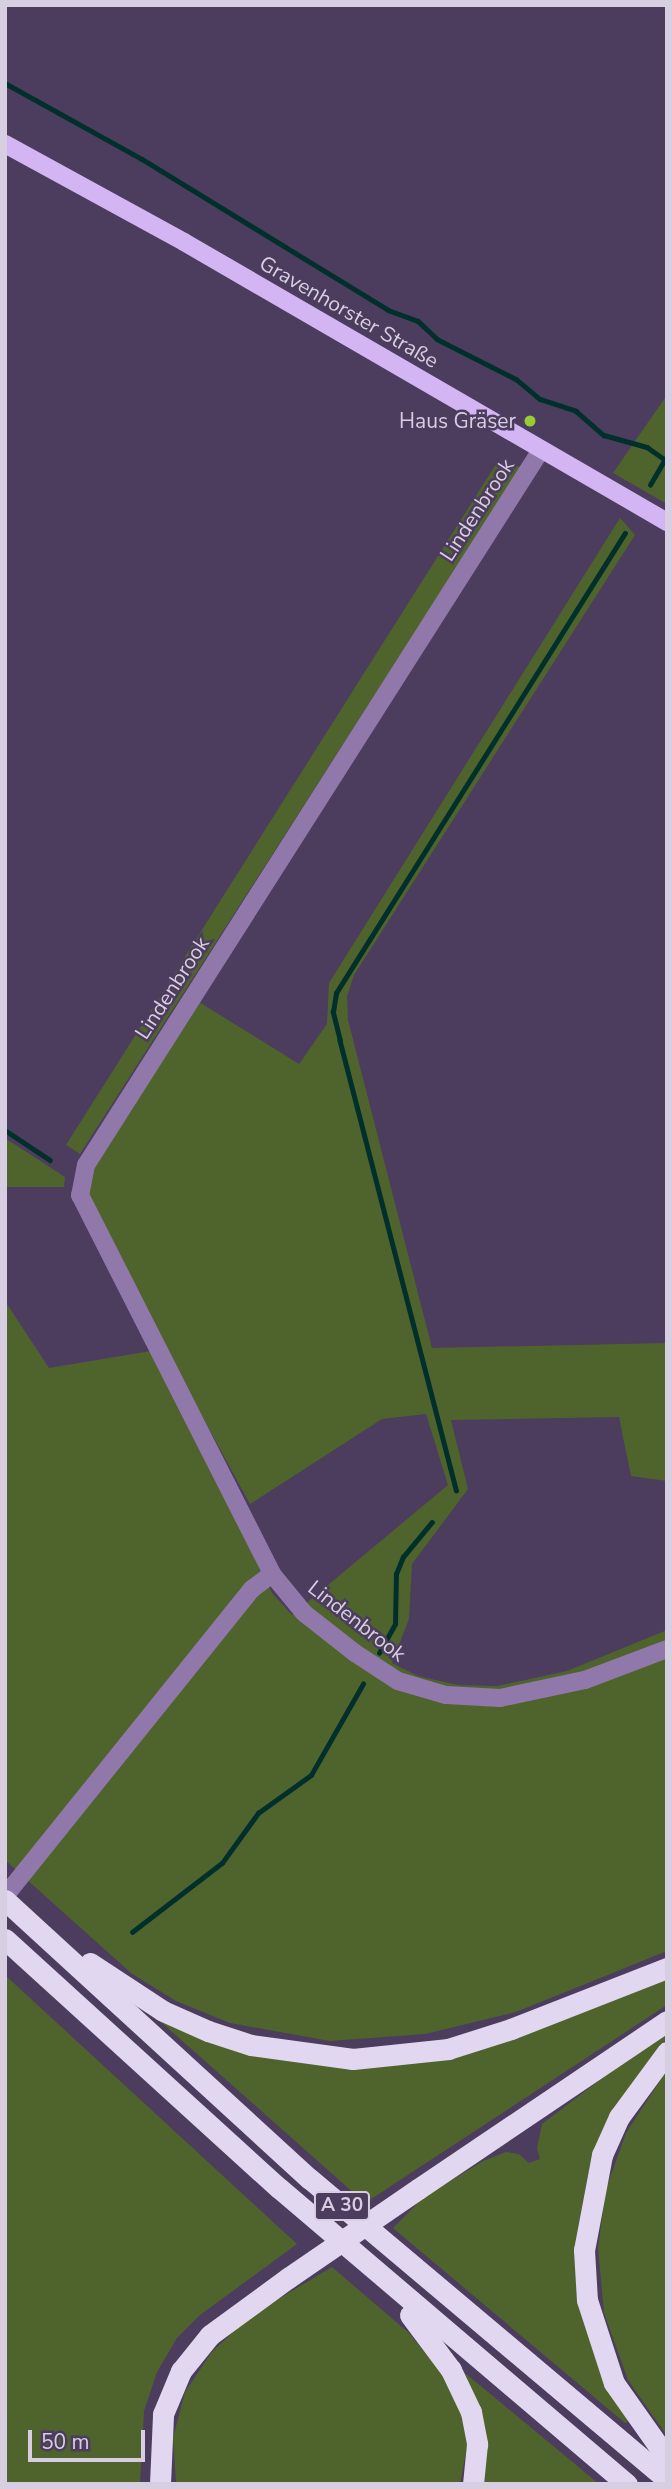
<!DOCTYPE html>
<html>
<head>
<meta charset="utf-8">
<style>
	body { margin:0 }
	#map { position:relative; width:672px; height:2489px; overflow:hidden; background:#4c3c5d; font-family:"Nunito Sans",sans-serif }
	div>[style] { position:absolute }
	.green>* { inset:0; background:#4f642c }
	.stream>* { height:4.5px; margin:-2.25px; padding:0 2.25px; transform-origin:2.25px; border-radius:2.25px; background:#01302c }
	.minor>* { height:18px; margin:-9px; padding:0 9px; transform-origin:9px; border-radius:9px; background:#9178ab }
	.major>* { height:18px; margin:-9px; padding:0 9px; transform-origin:9px; border-radius:9px; background:#d3b5f3 }
	.highway>* { height:21px; margin:-10.5px; padding:0 10.5px; transform-origin:10.5px; border-radius:10.5px; background:#e2d7f0 }
	.highway-bridge>* { height:21px; margin:-10.5px; padding:0 10.5px; transform-origin:10.5px; border-radius:10.5px; background:#e2d7f0 }
	.dots>* { width:19px; height:19px; translate:-50% -50%; box-sizing:border-box; border:4px solid #4c3c5d; border-radius:50% }
	span { translate:-50% -50%; white-space:nowrap; text-align:center; line-height:1.15; -webkit-text-stroke:5px #4c3c5d; paint-order:stroke }
	.shield-label span { padding:2px 5px; background:#4c3c5d; border:2px solid; border-radius:5px; -webkit-text-stroke-width:0 }
	.shield-label { font-size:19px; color:#d7cee2; font-weight:700 }
	.street-label { font-size:21px; color:#d7cee2 }
	.poi-label { font-size:21px; color:#d7cee2 }
	.right { translate:-100% -50%; text-align:right }
	.frame { position:absolute; inset:0; border:7px solid #d7cee2; pointer-events:none }
	.scale { position:absolute; left:28px; top:2430px; width:117px; height:32px; box-sizing:border-box; border:4px solid #d7cee2; border-top:0; padding-left:9px; font-size:21px; line-height:24px; white-space:nowrap; color:#d7cee2; -webkit-text-stroke:5px #4c3c5d; paint-order:stroke }
</style>
</head>
<body>
<div id="map">
	<div class="green">
		<div style="clip-path:polygon(667px 395px,667px 504px,613px 473px)"></div>
		<div style="clip-path:polygon(498px 461px,521px 467px,80px 1154px,66px 1145px)"></div>
		<div style="clip-path:polygon(620px 518px,635px 535px,354px 975px,347px 996px,348px 1020px,432px 1348px,667px 1343px,667px 1481px,631px 1476px,619px 1417px,451px 1420px,468px 1489px,412px 1564px,409px 1619px,392px 1663px,418px 1676px,458px 1685px,497px 1686px,567px 1671px,667px 1630px,667px 1951px,516px 2012px,425px 2034px,330px 2041px,230px 2023px,176px 2001px,131px 1973px,5px 1860px,5px 1301px,49px 1368px,151px 1351px,272px 1593px,292px 1615px,448px 1485px,426px 1414px,382px 1419px,250px 1504px,94px 1218px,88px 1188px,90px 1173px,199px 1002px,299px 1064px,327px 1024px,329px 983px)"></div>
		<div style="clip-path:polygon(5px 1138px,65px 1177px,64px 1187px,5px 1187px)"></div>
		<div style="clip-path:polygon(667px 1973px,667px 2005px,365px 2203px,153px 2015px,368px 2065px)"></div>
		<div style="clip-path:polygon(5px 1975px,297px 2244px,200px 2315px,177px 2338px,157px 2372px,144px 2411px,140px 2484px,5px 2484px)"></div>
		<div style="clip-path:polygon(667px 2029px,667px 2038px,616px 2107px,590px 2165px,578px 2228px,629px 2421px,625px 2423px,393px 2228px,423px 2198px,483px 2161px,506px 2152px,519px 2154px,529px 2163px,540px 2159px,537px 2148px,542px 2124px)"></div>
		<div style="clip-path:polygon(667px 2070px,667px 2436px,628px 2380px,604px 2313px,598px 2248px,606px 2189px,626px 2133px)"></div>
		<div style="clip-path:polygon(332px 2267px,409px 2333px,443px 2375px,462px 2414px,468px 2441px,460px 2484px,176px 2484px,173px 2438px,185px 2392px,211px 2353px,250px 2316px)"></div>
		<div style="clip-path:polygon(465px 2373px,599px 2484px,483px 2484px,480px 2412px)"></div>
	</div>
	<div class="stream">
		<div style="left:5px;top:83px;width:157px;rotate:29deg"></div>
		<div style="left:142px;top:159px;width:289px;rotate:31.5deg"></div>
		<div style="left:388px;top:310px;width:32px;rotate:20deg"></div>
		<div style="left:418px;top:321px;width:26px;rotate:43deg"></div>
		<div style="left:437px;top:339px;width:89px;rotate:26.9deg"></div>
		<div style="left:516px;top:379px;width:31px;rotate:40deg"></div>
		<div style="left:540px;top:399px;width:38px;rotate:18deg"></div>
		<div style="left:576px;top:411px;width:37px;rotate:41deg"></div>
		<div style="left:604px;top:435px;width:45px;rotate:15.6deg"></div>
		<div style="left:647px;top:447px;width:24px;rotate:35deg"></div>
		<div style="left:650px;top:485px;width:30px;rotate:-60deg"></div>
		<div style="left:5px;top:1130px;width:54px;rotate:33.7deg"></div>
		<div style="left:456px;top:1491px;width:465px;rotate:-104.5deg"></div>
		<div style="left:340px;top:1041px;width:30px;rotate:-104deg"></div>
		<div style="left:333px;top:1012px;width:19px;rotate:-81deg"></div>
		<div style="left:336px;top:993px;width:543px;rotate:-57.86deg"></div>
		<div style="left:379px;top:1653px;width:33px;rotate:-61deg"></div>
		<div style="left:395px;top:1624px;width:50px;rotate:-88.9deg"></div>
		<div style="left:396px;top:1574px;width:18px;rotate:-68deg"></div>
		<div style="left:403px;top:1557px;width:45px;rotate:-50.4deg"></div>
		<div style="left:132px;top:1932px;width:113px;rotate:-37.5deg"></div>
		<div style="left:222px;top:1863px;width:62px;rotate:-54.2deg"></div>
		<div style="left:258px;top:1813px;width:65px;rotate:-35.6deg"></div>
		<div style="left:311px;top:1775px;width:105px;rotate:-60.3deg"></div>
	</div>
	<div class="minor">
		<div style="left:541px;top:450px;width:847px;rotate:122.47deg"></div>
		<div style="left:86px;top:1165px;width:31px;rotate:101deg"></div>
		<div style="left:80px;top:1195px;width:425px;rotate:63.1deg"></div>
		<div style="left:272px;top:1574px;width:50px;rotate:50.6deg"></div>
		<div style="left:304px;top:1613px;width:65px;rotate:38.1deg"></div>
		<div style="left:355px;top:1653px;width:51px;rotate:33.1deg"></div>
		<div style="left:398px;top:1681px;width:50px;rotate:16.3deg"></div>
		<div style="left:446px;top:1695px;width:54px;rotate:3.2deg"></div>
		<div style="left:500px;top:1698px;width:87px;rotate:-12deg"></div>
		<div style="left:585px;top:1680px;width:88px;rotate:-20.7deg"></div>
		<div style="left:5px;top:1896px;width:394px;rotate:-51.2deg"></div>
		<div style="left:252px;top:1589px;width:25px;rotate:-37deg"></div>
	</div>
	<div class="major">
		<div style="left:5px;top:144px;width:204px;rotate:28.7deg"></div>
		<div style="left:184px;top:242px;width:558px;rotate:30.1deg"></div>
	</div>
	<div class="highway">
		<div style="left:5px;top:1900px;width:413px;rotate:42.5deg"></div>
		<div style="left:310px;top:2179px;width:467px;rotate:40.1deg"></div>
		<div style="left:5px;top:1939px;width:370px;rotate:42.3deg"></div>
		<div style="left:279px;top:2188px;width:457px;rotate:40.4deg"></div>
		<div style="left:90px;top:1963px;width:87px;rotate:33.3deg"></div>
		<div style="left:163px;top:2011px;width:49px;rotate:24deg"></div>
		<div style="left:208px;top:2031px;width:45px;rotate:18deg"></div>
		<div style="left:251px;top:2045px;width:103px;rotate:7.8deg"></div>
		<div style="left:353px;top:2059px;width:96px;rotate:-6deg"></div>
		<div style="left:448px;top:2049px;width:66px;rotate:-17.6deg"></div>
		<div style="left:511px;top:2029px;width:168px;rotate:-21.4deg"></div>
		<div style="left:667px;top:2052px;width:81px;rotate:126.4deg"></div>
		<div style="left:619px;top:2117px;width:42px;rotate:114.1deg"></div>
		<div style="left:602px;top:2155px;width:97px;rotate:100.7deg"></div>
		<div style="left:584px;top:2250px;width:50px;rotate:86.6deg"></div>
		<div style="left:587px;top:2300px;width:87px;rotate:72deg"></div>
		<div style="left:614px;top:2383px;width:92px;rotate:54.8deg"></div>
		<div style="left:418px;top:2189px;width:300px;rotate:-34deg"></div>
		<div style="left:410px;top:2315px;width:69px;rotate:53.3deg"></div>
		<div style="left:451px;top:2370px;width:47px;rotate:64.5deg"></div>
		<div style="left:471px;top:2412px;width:33px;rotate:79deg"></div>
		<div style="left:477px;top:2444px;width:40px;rotate:95.7deg"></div>
		<div style="left:160px;top:2484px;width:70px;rotate:-87.5deg"></div>
		<div style="left:163px;top:2414px;width:47px;rotate:-67.3deg"></div>
		<div style="left:181px;top:2371px;width:46px;rotate:-51.1deg"></div>
		<div style="left:210px;top:2335px;width:97px;rotate:-36.2deg"></div>
	</div>
	<div class="highway-bridge">
		<div style="left:288px;top:2278px;width:158px;rotate:-34.4deg"></div>
	</div>
	<div class="dots">
		<div style="left:530px;top:421px;background:#99cb35"></div>
	</div>
	<div class="shield-label">
		<span style="left:342px;top:2206px">A 30</span>
	</div>
	<div class="street-label">
		<span style="left:349px;top:312px;rotate:30deg">Gravenhorster Straße</span>
		<span style="left:477px;top:510px;rotate:-57deg">Lindenbrook</span>
		<span style="left:172px;top:988px;rotate:-57deg">Lindenbrook</span>
		<span style="left:357px;top:1621px;rotate:38deg">Lindenbrook</span>
	</div>
	<div class="poi-label">
		<span class="right" style="left:516px;top:421px">Haus Gräser</span>
	</div>
	<div class="frame"></div>
	<div class="scale">50 m</div>
</div>
</body>
</html>
